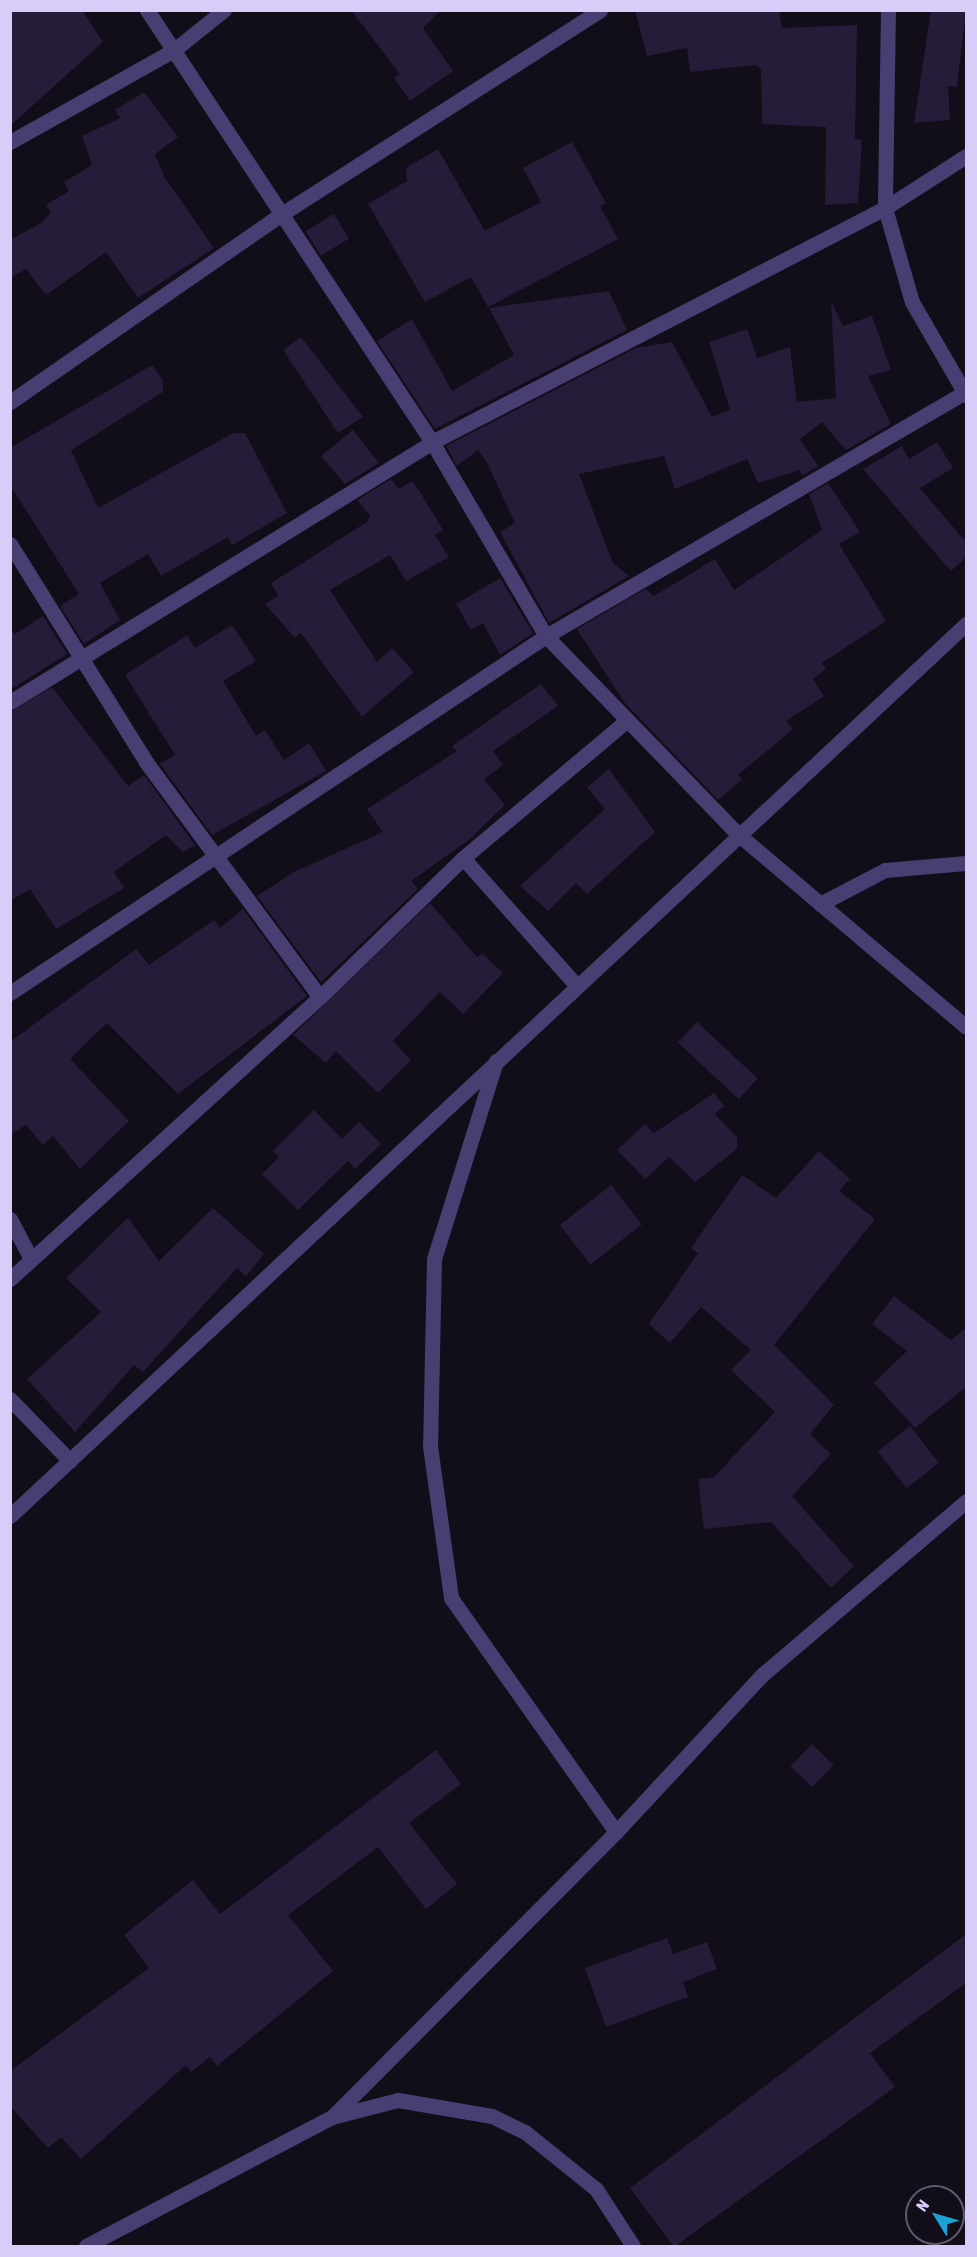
<!DOCTYPE html>
<html>
<head>
<meta charset="utf-8">
<style>
	body { margin:0 }
	#map { position:relative; width:977px; height:2257px; overflow:hidden; background:#110d19; font-family:"Asap Condensed",sans-serif }
	div>[style] { position:absolute }
	.building>* { inset:0; background:#261b38; transform-origin:0 0 }
	.minor>* { height:15px; margin:-7.5px; padding:0 7.5px; transform-origin:7.5px; border-radius:7.5px; background:#493e72 }
	span { translate:-50% -50%; white-space:nowrap; text-align:center; line-height:1.15; -webkit-text-stroke:4.5px #110d19; paint-order:stroke }
	.frame { position:absolute; inset:0; border:12px solid #d9ccf8; pointer-events:none }
	.north { position:absolute; left:905px; top:2185px; width:60px; height:60px; box-sizing:border-box; background:#110d19; border:2px solid #615972; border-radius:50%; rotate:307deg; font-size:16px; font-weight:700; line-height:24px; text-align:center; color:#d9ccf8 }
	.north::after { content:''; display:block; margin:auto; width:21px; height:27px; background:#1ca1d4; clip-path:polygon(50% 0,100% 100%,50% 72%,0 100%) }
</style>
</head>
<body>
<div id="map">
	<div class="building">
		<div style="clip-path:polygon(10px 10px,82px 10px,103px 42px,10px 126px)"></div>
		<div style="clip-path:polygon(351px 10px,441px 10px,423px 28px,453px 71px,410px 101px,394px 78px,400px 74px)"></div>
		<div style="clip-path:polygon(635px 10px,779px 10px,782px 28px,857px 25px,855px 139px,862px 140px,858px 203px,825px 205px,826px 127px,762px 124px,761px 69px,755px 65px,690px 72px,687px 48px,647px 56px)"></div>
		<div style="clip-path:polygon(931px 10px,966px 10px,957px 87px,948px 86px,950px 120px,914px 123px)"></div>
		<div style="clip-path:polygon(144px 92px,178px 137px,155px 154px,165px 178px,214px 248px,138px 298px,106px 252px,46px 295px,26px 269px,10px 278px,10px 240px,41px 223px,51px 212px,46px 205px,69px 191px,64px 182px,92px 165px,82px 136px,120px 118px,115px 110px)"></div>
		<div style="clip-path:polygon(572px 142px,606px 203px,600px 206px,618px 239px,488px 307px,471px 277px,425px 302px,368px 204px,407px 181px,406px 168px,438px 149px,485px 231px,541px 202px,523px 168px)"></div>
		<div style="left:334px;top:214px;width:29px;height:33px;rotate:59deg"></div>
		<div style="clip-path:polygon(609px 291px,627px 330px,435px 429px,377px 341px,412px 319px,452px 391px,514px 355px,489px 308px)"></div>
		<div style="clip-path:polygon(831px 301px,843px 326px,872px 316px,891px 370px,868px 376px,891px 424px,846px 450px,822px 422px,800px 439px,818px 466px,802px 476px,800px 470px,758px 483px,747px 459px,675px 489px,664px 456px,579px 474px,613px 563px,629px 576px,549px 623px,500px 532px,515px 523px,487px 463px,478px 450px,457px 466px,446px 446px,636px 348px,672px 342px,712px 417px,730px 410px,709px 342px,747px 329px,757px 358px,790px 347px,797px 402px,836px 398px)"></div>
		<div style="clip-path:polygon(301px 337px,363px 417px,338px 433px,283px 350px)"></div>
		<div style="clip-path:polygon(152px 365px,163px 381px,163px 392px,71px 450px,98px 508px,233px 433px,245px 433px,287px 513px,232px 545px,228px 537px,161px 576px,148px 554px,100px 583px,120px 620px,84px 644px,60px 606px,79px 594px,10px 485px,10px 448px)"></div>
		<div style="clip-path:polygon(353px 430px,379px 463px,345px 484px,321px 456px)"></div>
		<div style="clip-path:polygon(937px 442px,953px 468px,920px 488px,966px 542px,966px 557px,951px 571px,863px 469px,902px 446px,909px 459px)"></div>
		<div style="clip-path:polygon(391px 479px,399px 489px,412px 481px,420px 492px,443px 530px,435px 535px,449px 557px,406px 581px,390px 555px,330px 590px,377px 662px,392px 648px,414px 672px,362px 717px,301px 633px,294px 637px,265px 604px,278px 596px,271px 583px,367px 522px,370px 516px,357px 500px)"></div>
		<div style="clip-path:polygon(828px 483px,860px 532px,839px 544px,886px 621px,822px 663px,826px 669px,813px 679px,824px 696px,786px 721px,793px 729px,738px 775px,742px 779px,718px 800px,624px 702px,577px 629px,645px 589px,654px 596px,715px 559px,734px 590px,822px 530px,809px 494px)"></div>
		<div style="clip-path:polygon(500px 578px,533px 633px,500px 655px,483px 623px,471px 630px,456px 604px)"></div>
		<div style="clip-path:polygon(43px 616px,67px 654px,10px 690px,10px 628px,15px 634px)"></div>
		<div style="clip-path:polygon(232px 625px,256px 661px,223px 681px,256px 736px,265px 730px,284px 760px,309px 743px,326px 771px,212px 835px,160px 764px,175px 755px,125px 675px,187px 635px,195px 648px)"></div>
		<div style="clip-path:polygon(541px 684px,558px 706px,493px 751px,503px 765px,484px 779px,505px 805px,470px 839px,411px 881px,418px 889px,321px 982px,257px 896px,294px 872px,383px 832px,367px 809px,457px 751px,452px 746px)"></div>
		<div style="clip-path:polygon(52px 687px,128px 786px,144px 775px,195px 845px,183px 852px,166px 835px,114px 872px,124px 888px,56px 929px,30px 889px,10px 901px,10px 712px)"></div>
		<div style="clip-path:polygon(609px 769px,655px 832px,587px 894px,576px 883px,548px 911px,520px 886px,605px 809px,587px 787px)"></div>
		<div style="clip-path:polygon(430px 903px,477px 957px,482px 953px,503px 973px,463px 1014px,440px 992px,393px 1041px,411px 1060px,378px 1093px,336px 1051px,326px 1063px,293px 1035px)"></div>
		<div style="clip-path:polygon(243px 909px,307px 996px,178px 1094px,107px 1023px,70px 1059px,129px 1121px,80px 1169px,53px 1136px,43px 1145px,26px 1125px,10px 1135px,10px 1042px,136px 949px,149px 965px,214px 920px,220px 928px)"></div>
		<div style="left:697px;top:1022px;width:83px;height:28px;rotate:43deg"></div>
		<div style="clip-path:polygon(714px 1093px,724px 1106px,715px 1114px,737px 1137px,737px 1149px,695px 1182px,669px 1157px,645px 1179px,617px 1150px,645px 1124px,654px 1133px)"></div>
		<div style="clip-path:polygon(314px 1110px,342px 1139px,359px 1122px,381px 1144px,355px 1169px,348px 1161px,298px 1210px,262px 1174px,279px 1157px,273px 1151px)"></div>
		<div style="clip-path:polygon(819px 1151px,850px 1179px,839px 1191px,875px 1219px,774px 1345px,834px 1405px,810px 1434px,831px 1454px,792px 1496px,854px 1566px,831px 1588px,771px 1522px,704px 1529px,698px 1479px,714px 1477px,775px 1412px,731px 1370px,751px 1350px,701px 1307px,670px 1343px,649px 1324px,698px 1253px,691px 1248px,742px 1175px,776px 1198px)"></div>
		<div style="left:611px;top:1185px;width:50px;height:65px;rotate:52deg"></div>
		<div style="clip-path:polygon(213px 1208px,264px 1254px,246px 1276px,237px 1268px,143px 1372px,134px 1365px,75px 1432px,27px 1379px,101px 1312px,66px 1278px,128px 1218px,159px 1261px)"></div>
		<div style="clip-path:polygon(894px 1296px,951px 1340px,966px 1328px,966px 1387px,915px 1428px,874px 1383px,907px 1351px,872px 1324px)"></div>
		<div style="left:910px;top:1426px;width:47px;height:41px;rotate:52deg"></div>
		<div style="left:812px;top:1744px;width:30px;height:31px;rotate:44deg"></div>
		<div style="clip-path:polygon(436px 1750px,461px 1784px,409px 1823px,457px 1884px,426px 1909px,378px 1847px,288px 1915px,333px 1971px,217px 2066px,210px 2057px,191px 2072px,186px 2065px,81px 2159px,61px 2137px,48px 2148px,10px 2106px,10px 2071px,149px 1968px,124px 1935px,193px 1880px,220px 1914px)"></div>
		<div style="clip-path:polygon(966px 1934px,966px 1983px,870px 2053px,895px 2087px,674px 2247px,630px 2188px)"></div>
		<div style="clip-path:polygon(667px 1938px,673px 1954px,707px 1942px,717px 1969px,683px 1982px,688px 1997px,606px 2027px,585px 1968px)"></div>
	</div>
	<div class="minor">
		<div style="left:147px;top:10px;width:518px;rotate:56.59deg"></div>
		<div style="left:432px;top:442px;width:225px;rotate:59.6deg"></div>
		<div style="left:546px;top:636px;width:277px;rotate:45.9deg"></div>
		<div style="left:739px;top:835px;width:297px;rotate:40.2deg"></div>
		<div style="left:888px;top:10px;width:198px;rotate:90.9deg"></div>
		<div style="left:885px;top:208px;width:98px;rotate:74deg"></div>
		<div style="left:912px;top:302px;width:108px;rotate:59.9deg"></div>
		<div style="left:10px;top:142px;width:188px;rotate:-29.3deg"></div>
		<div style="left:174px;top:50px;width:64px;rotate:-38.7deg"></div>
		<div style="left:10px;top:402px;width:328px;rotate:-34.7deg"></div>
		<div style="left:280px;top:215px;width:380px;rotate:-32.6deg"></div>
		<div style="left:10px;top:544px;width:257px;rotate:58deg"></div>
		<div style="left:146px;top:762px;width:292px;rotate:53.5deg"></div>
		<div style="left:10px;top:702px;width:496px;rotate:-31.6deg"></div>
		<div style="left:432px;top:442px;width:510px;rotate:-27.32deg"></div>
		<div style="left:885px;top:208px;width:96px;rotate:-32.7deg"></div>
		<div style="left:463px;top:858px;width:171px;rotate:48.3deg"></div>
		<div style="left:820px;top:904px;width:73px;rotate:-27.6deg"></div>
		<div style="left:885px;top:870px;width:81px;rotate:-4.9deg"></div>
		<div style="left:10px;top:993px;width:644px;rotate:-33.67deg"></div>
		<div style="left:546px;top:636px;width:485px;rotate:-30.2deg"></div>
		<div style="left:496px;top:1061px;width:207px;rotate:107.4deg"></div>
		<div style="left:434px;top:1259px;width:187px;rotate:91.2deg"></div>
		<div style="left:430px;top:1446px;width:153px;rotate:82.1deg"></div>
		<div style="left:451px;top:1598px;width:286px;rotate:54.8deg"></div>
		<div style="left:10px;top:1219px;width:45px;rotate:62.3deg"></div>
		<div style="left:10px;top:1279px;width:419px;rotate:-42.3deg"></div>
		<div style="left:320px;top:997px;width:199px;rotate:-44.2deg"></div>
		<div style="left:463px;top:858px;width:213px;rotate:-40deg"></div>
		<div style="left:10px;top:1399px;width:86px;rotate:45.9deg"></div>
		<div style="left:10px;top:1516px;width:1308px;rotate:-43.02deg"></div>
		<div style="left:332px;top:2117px;width:402px;rotate:-45.1deg"></div>
		<div style="left:616px;top:1832px;width:216px;rotate:-47.1deg"></div>
		<div style="left:763px;top:1674px;width:267px;rotate:-40.4deg"></div>
		<div style="left:86px;top:2246px;width:278px;rotate:-27.7deg"></div>
		<div style="left:332px;top:2117px;width:68px;rotate:-14.4deg"></div>
		<div style="left:398px;top:2100px;width:95px;rotate:9.7deg"></div>
		<div style="left:492px;top:2116px;width:37px;rotate:26deg"></div>
		<div style="left:525px;top:2132px;width:91px;rotate:38.8deg"></div>
		<div style="left:596px;top:2189px;width:68px;rotate:57deg"></div>
	</div>
	<div class="frame"></div>
	<div class="north">N</div>
</div>
</body>
</html>
